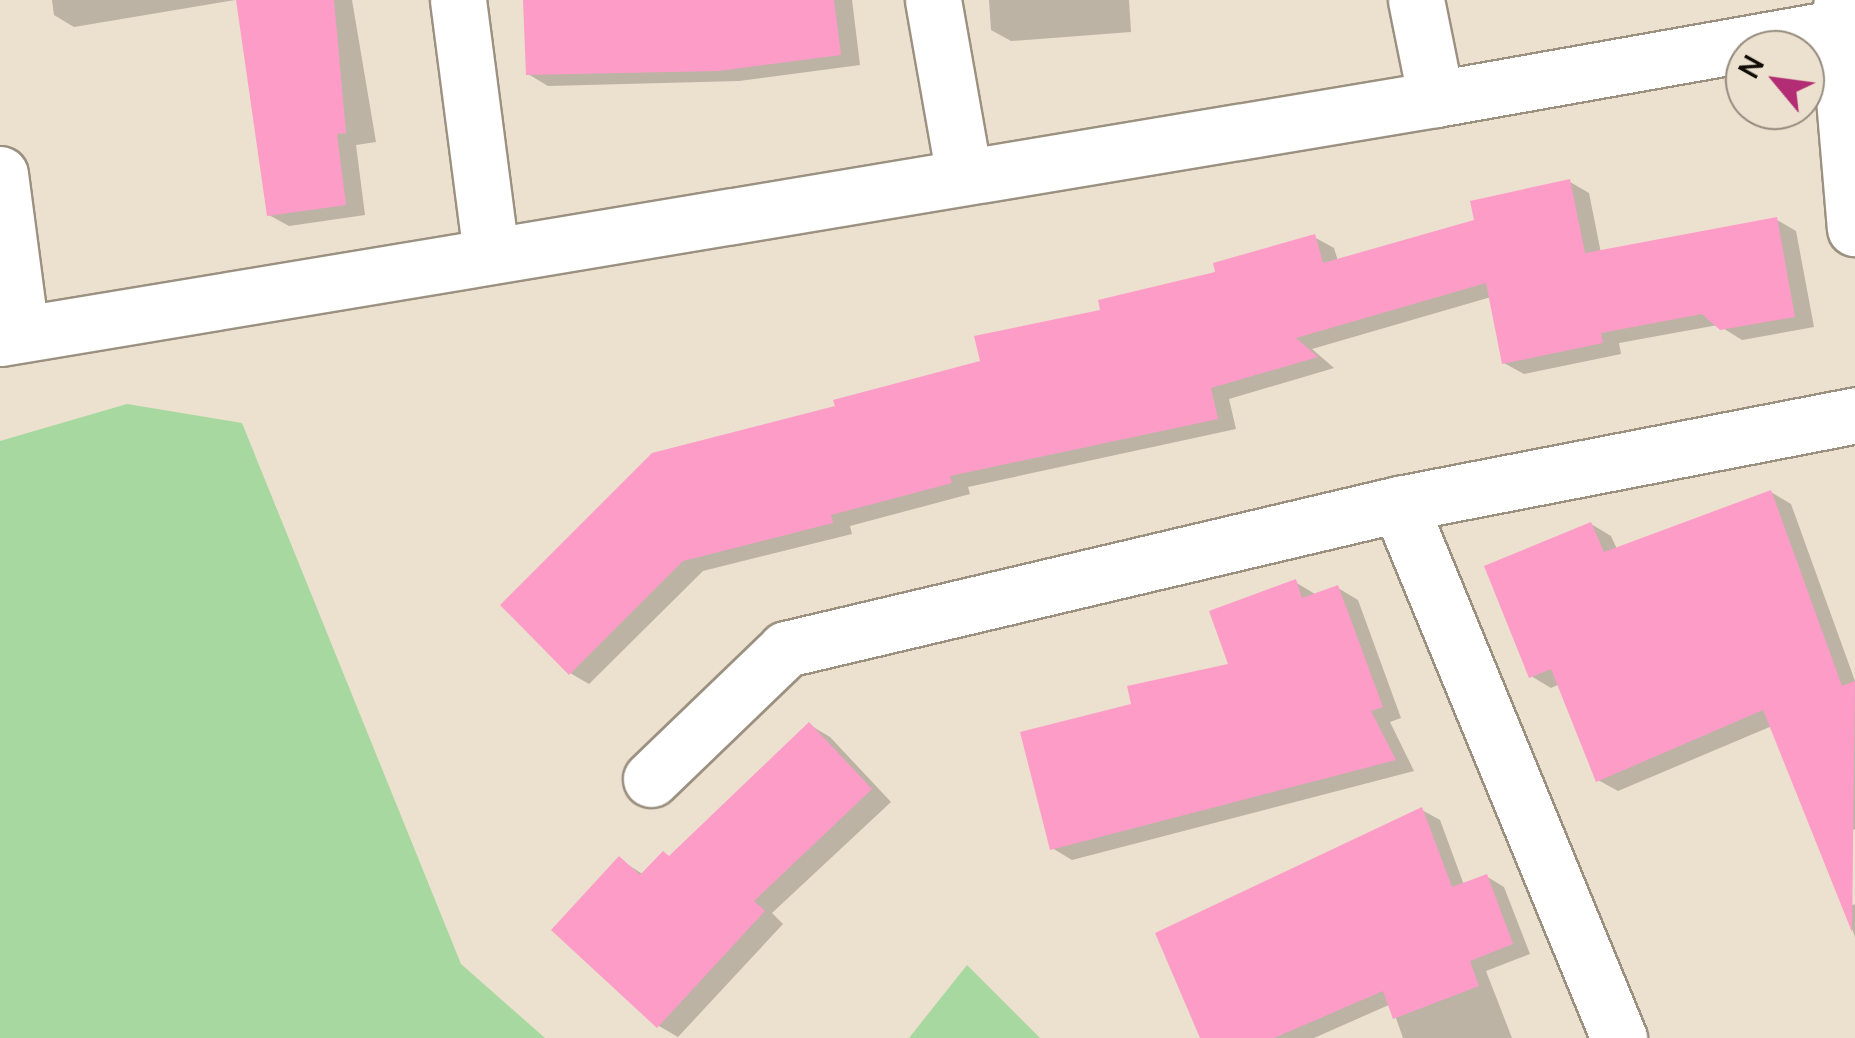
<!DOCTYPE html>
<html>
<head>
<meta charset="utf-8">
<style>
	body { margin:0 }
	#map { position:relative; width:1855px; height:1038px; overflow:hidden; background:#ece0ce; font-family:Manrope,sans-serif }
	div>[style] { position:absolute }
	.green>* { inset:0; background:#a7d89f }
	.shadow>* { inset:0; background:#0003 }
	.building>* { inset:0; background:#fe9cc8 }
	.roads { filter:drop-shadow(2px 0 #9c9181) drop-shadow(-2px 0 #9c9181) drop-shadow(0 2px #9c9181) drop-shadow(0 -2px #9c9181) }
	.minor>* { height:55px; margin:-27.5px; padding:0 27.5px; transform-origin:27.5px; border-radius:27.5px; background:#fff }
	span { translate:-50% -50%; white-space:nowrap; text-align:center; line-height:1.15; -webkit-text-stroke:10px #ece0ce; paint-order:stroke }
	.north { position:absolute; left:1725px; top:30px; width:100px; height:100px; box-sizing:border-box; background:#ece0ce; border:2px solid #948b7e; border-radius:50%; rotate:299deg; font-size:28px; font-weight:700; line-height:40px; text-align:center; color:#100c06 }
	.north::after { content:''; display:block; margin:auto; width:35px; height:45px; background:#b22d73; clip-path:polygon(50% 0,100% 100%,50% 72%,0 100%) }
</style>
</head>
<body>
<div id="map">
	<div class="green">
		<div style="clip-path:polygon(127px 404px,242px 423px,461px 964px,545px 1038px,0 1038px,0 441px)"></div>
		<div style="clip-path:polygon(967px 965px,1040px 1038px,909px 1038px)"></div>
	</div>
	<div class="shadow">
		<div style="clip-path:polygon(52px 0,235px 0,74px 27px,54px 15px)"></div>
		<div style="clip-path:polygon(239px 0,352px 0,376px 142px,356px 145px,365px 215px,289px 226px,269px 215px)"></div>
		<div style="clip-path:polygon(526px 0,852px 0,860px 65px,739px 81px,548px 86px,528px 74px)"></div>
		<div style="clip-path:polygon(989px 0,1129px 0,1131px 32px,1011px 41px,991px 30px)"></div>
		<div style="clip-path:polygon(1570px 182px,1589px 193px,1601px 253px,1777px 220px,1796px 231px,1814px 327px,1742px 340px,1718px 325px,1619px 343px,1621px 354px,1524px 374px,1504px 363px,1491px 297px,1312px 349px,1334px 368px,1229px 399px,1236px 429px,968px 487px,970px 494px,850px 526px,852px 534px,703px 571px,589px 684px,570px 673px,503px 605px,838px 407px,983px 363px,1103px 312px,1314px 237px,1334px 248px,1338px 261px,1477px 222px)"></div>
		<div style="clip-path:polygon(1771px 492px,1791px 504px,1855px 681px,1855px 829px,1833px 838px,1772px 726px,1618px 791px,1598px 780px,1560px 684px,1551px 688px,1531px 676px,1591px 524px,1611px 536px,1617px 549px)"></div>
		<div style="clip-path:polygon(1295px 582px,1315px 594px,1338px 588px,1358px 600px,1401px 718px,1390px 722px,1414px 771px,1072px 860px,1052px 848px,1134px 706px,1232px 666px)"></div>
		<div style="clip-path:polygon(810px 725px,830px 737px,891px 802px,772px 913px,783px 924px,678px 1037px,659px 1026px,619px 859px,644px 875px,671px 858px)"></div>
		<div style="clip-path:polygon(1422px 810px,1440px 820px,1464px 885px,1486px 876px,1504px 887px,1530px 954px,1486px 971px,1512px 1038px,1403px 1038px,1391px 1004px,1314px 1038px,1206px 1038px)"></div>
		<div style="clip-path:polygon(1855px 904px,1855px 937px,1845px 909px)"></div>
	</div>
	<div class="building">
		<div style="clip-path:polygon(236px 0,334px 0,346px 133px,337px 134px,346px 205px,267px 216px)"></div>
		<div style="clip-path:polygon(523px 0,834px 0,841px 55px,718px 71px,526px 75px)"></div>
		<div style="clip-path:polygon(1570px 179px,1585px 253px,1777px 217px,1795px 317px,1720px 330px,1702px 314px,1601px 333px,1603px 343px,1502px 364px,1486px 283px,1296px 338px,1318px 357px,1211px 388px,1218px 419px,950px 476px,952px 483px,831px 515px,833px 523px,683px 561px,569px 675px,500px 605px,652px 453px,835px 406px,833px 400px,980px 361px,974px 336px,1100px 310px,1098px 300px,1215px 272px,1213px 263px,1315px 234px,1323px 263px,1474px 220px,1470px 201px)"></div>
		<div style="clip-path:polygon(1771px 490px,1842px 686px,1855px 681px,1852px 932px,1763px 710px,1596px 782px,1551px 669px,1529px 678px,1484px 566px,1591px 522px,1604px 552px)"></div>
		<div style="clip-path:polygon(1296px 579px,1302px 598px,1338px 585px,1383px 707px,1371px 711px,1396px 760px,1050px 850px,1020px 732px,1131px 704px,1127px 686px,1228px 664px,1209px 611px)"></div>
		<div style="clip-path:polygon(809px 722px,872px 789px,754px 901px,765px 911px,657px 1028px,551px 930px,619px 856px,640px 875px,663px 851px,669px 856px)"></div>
		<div style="clip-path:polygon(1422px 807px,1452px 887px,1487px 874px,1513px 944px,1470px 961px,1479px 986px,1393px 1019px,1383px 991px,1274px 1038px,1200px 1038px,1155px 933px)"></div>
	</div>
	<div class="roads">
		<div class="minor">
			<div style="left:458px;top:0;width:256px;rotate:82.6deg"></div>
			<div style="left:933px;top:0;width:179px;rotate:80deg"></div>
			<div style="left:1416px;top:0;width:101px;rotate:78.6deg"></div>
			<div style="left:1842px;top:0;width:27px;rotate:98deg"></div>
			<div style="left:1838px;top:27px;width:202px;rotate:85.2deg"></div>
			<div style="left:0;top:174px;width:161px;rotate:82.5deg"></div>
			<div style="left:0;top:338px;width:1456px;rotate:-9.45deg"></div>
			<div style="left:1436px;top:99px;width:426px;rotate:-10.1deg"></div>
			<div style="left:1399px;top:504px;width:578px;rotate:67.61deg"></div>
			<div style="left:651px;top:779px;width:187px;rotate:-43.9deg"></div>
			<div style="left:786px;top:649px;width:630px;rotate:-13.31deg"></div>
			<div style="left:1399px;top:504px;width:465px;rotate:-11deg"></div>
		</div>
	</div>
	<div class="north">N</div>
</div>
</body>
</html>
